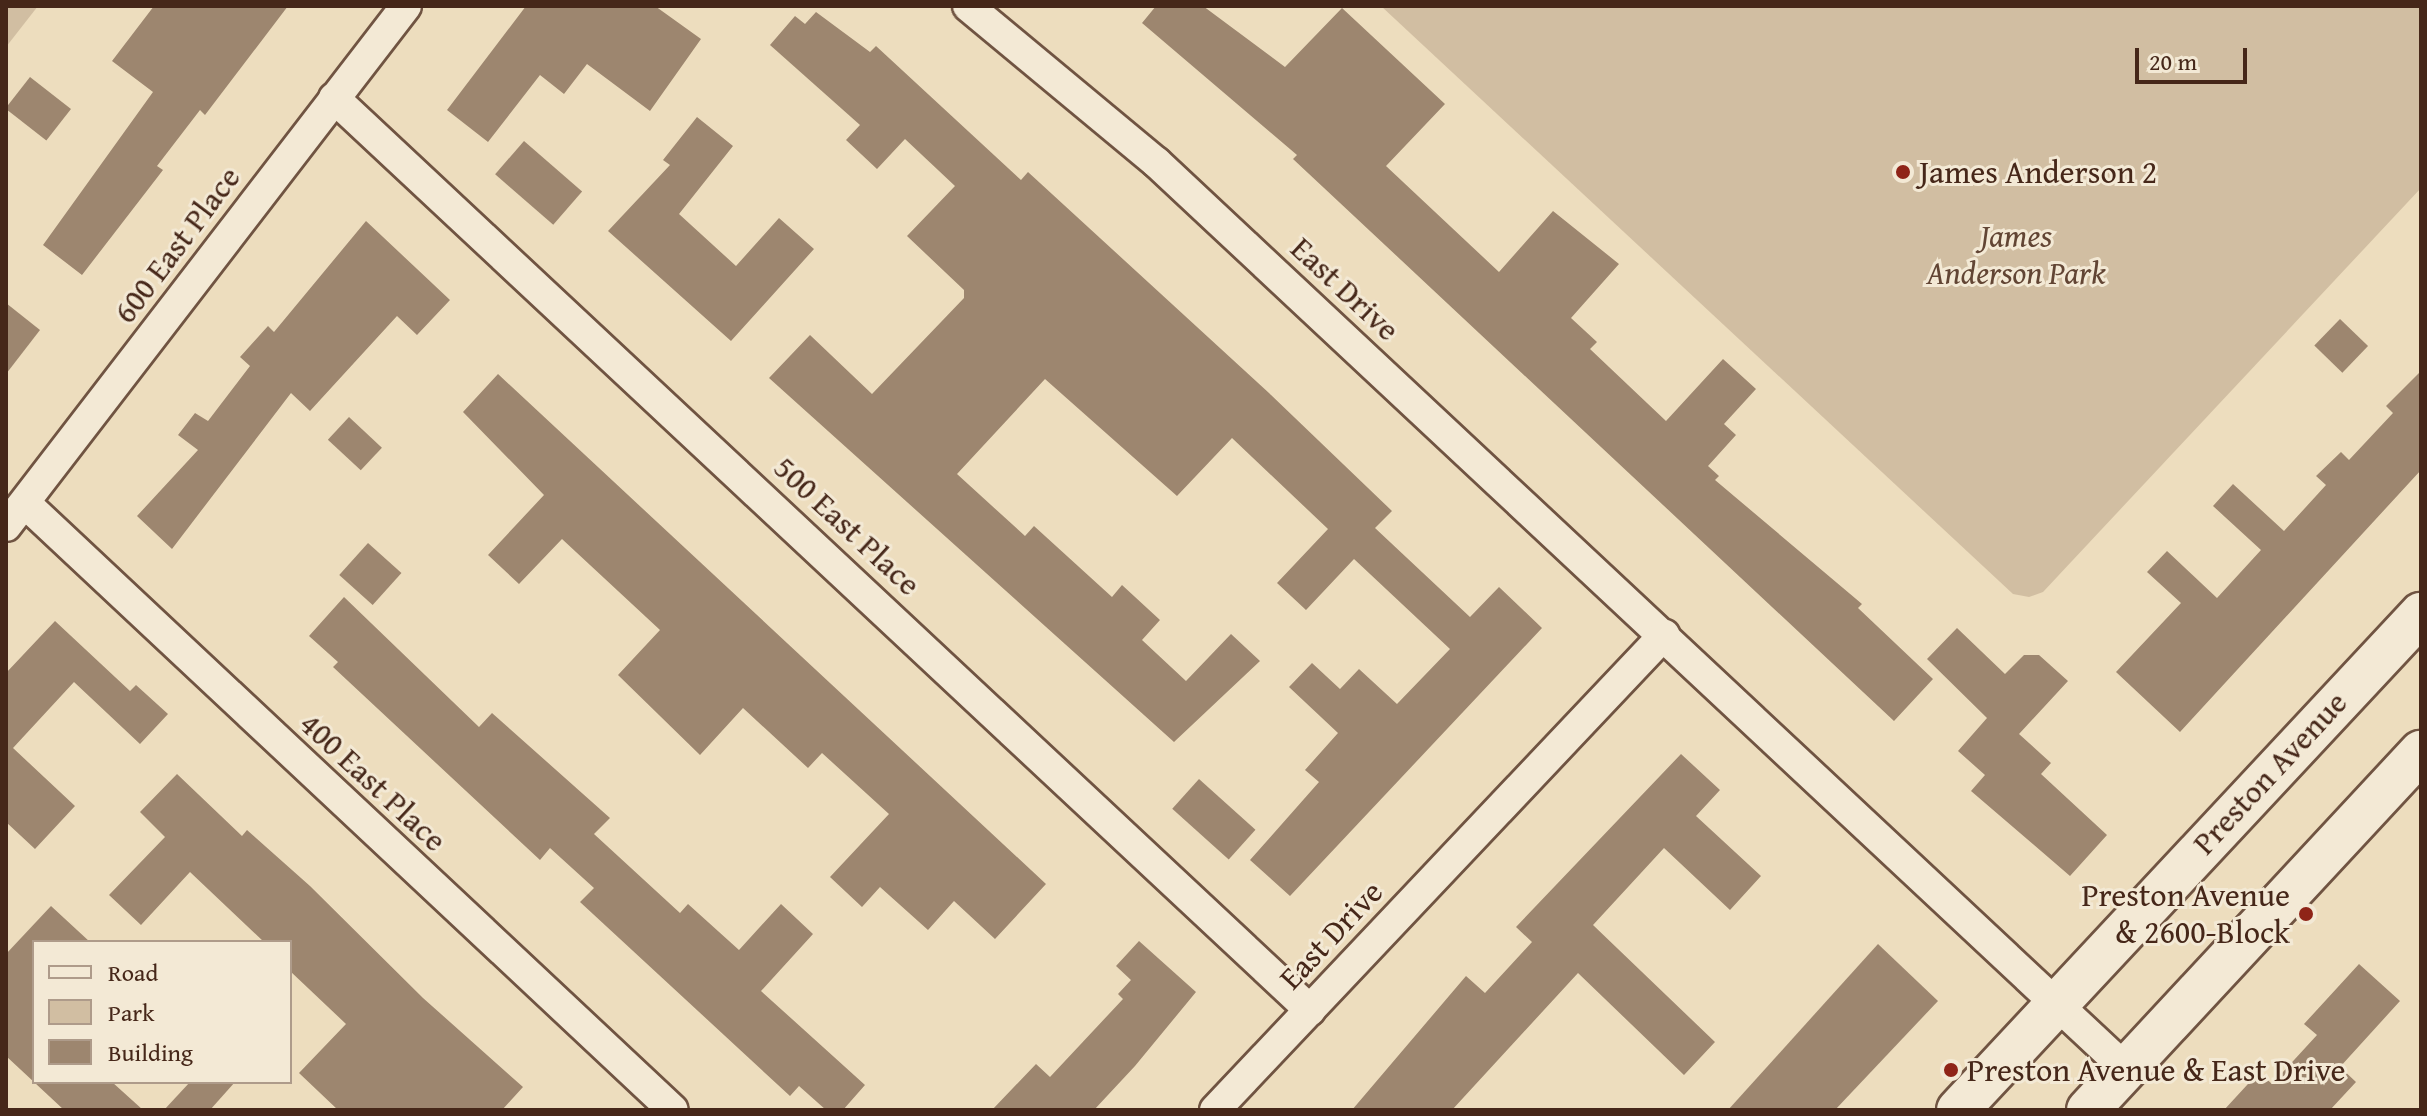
<!DOCTYPE html>
<html>
<head>
<meta charset="utf-8">
<style>
	body { margin:0 }
	#map { position:relative; width:2427px; height:1116px; overflow:hidden; background:#edddbe; font-family:"Gentium Book Plus",serif }
	div>[style] { position:absolute }
	.green>* { inset:0; background:#d1bea2 }
	.building>* { inset:0; background:#9d866f; transform-origin:0 0 }
	.roads { filter:drop-shadow(2px 0 #705442) drop-shadow(-2px 0 #705442) drop-shadow(0 2px #705442) drop-shadow(0 -2px #705442) }
	.minor>* { height:30px; margin:-15px; padding:0 15px; transform-origin:15px; border-radius:15px; background:#f3e9d5 }
	.secondary>* { height:42px; margin:-21px; padding:0 21px; transform-origin:21px; border-radius:21px; background:#f3e9d5 }
	.dots>* { width:22px; height:22px; translate:-50% -50%; box-sizing:border-box; border:4px solid #f3e9d5; border-radius:50% }
	span { translate:-50% -50%; white-space:nowrap; text-align:center; line-height:1.15; -webkit-text-stroke:6px #f3e9d5; paint-order:stroke }
	.poi-label { font-size:32px; color:#462719 }
	.left { translate:0 -50%; text-align:left }
	.right { translate:-100% -50%; text-align:right }
	.park-label { font-size:32px; color:#624534; font-style:italic }
	.street-label { font-size:32px; color:#462719 }
	.frame { position:absolute; inset:0; border:8px solid #462719; pointer-events:none }
	.legend { position:absolute; left:32px; top:940px; width:260px; height:144px; box-sizing:border-box; background:#f3e9d5; border:2px solid #ae9b8a; margin:0; padding:10px 14px; list-style:none; font-size:24px; color:#462719 }
	.legend li { display:flex; align-items:center; gap:16px; height:40px }
	.legend b { width:40px; border:2px solid #ae9b8a }
	.scale { position:absolute; left:2135px; top:48px; width:112px; height:36px; box-sizing:border-box; border:4px solid #462719; border-top:0; padding-left:10px; font-size:24px; line-height:28px; white-space:nowrap; color:#462719; -webkit-text-stroke:6px #f3e9d5; paint-order:stroke }
</style>
</head>
<body>
<div id="map">
	<div class="green">
		<div style="clip-path:polygon(6px 6px,38px 6px,6px 47px)"></div>
		<div style="clip-path:polygon(1381px 6px,2421px 6px,2421px 188px,2043px 592px,2029px 597px,2013px 594px)"></div>
	</div>
	<div class="building">
		<div style="clip-path:polygon(154px 6px,288px 6px,205px 115px,200px 110px,157px 166px,163px 170px,82px 275px,43px 245px,153px 92px,112px 61px)"></div>
		<div style="clip-path:polygon(526px 6px,655px 6px,701px 39px,650px 111px,587px 64px,564px 94px,540px 75px,488px 142px,447px 110px)"></div>
		<div style="clip-path:polygon(1156px 6px,1203px 6px,1285px 67px,1342px 8px,1445px 104px,1386px 166px,1499px 272px,1553px 211px,1619px 264px,1571px 318px,1597px 342px,1590px 349px,1666px 421px,1723px 359px,1756px 389px,1724px 424px,1736px 435px,1708px 466px,1719px 476px,1715px 480px,1862px 604px,1858px 608px,1933px 679px,1894px 721px,1293px 159px,1297px 155px,1142px 23px)"></div>
		<div style="clip-path:polygon(816px 12px,870px 52px,876px 46px,1021px 180px,1028px 172px,1269px 393px,1392px 511px,1375px 528px,1470px 617px,1499px 587px,1542px 628px,1290px 896px,1250px 860px,1319px 782px,1305px 770px,1338px 733px,1289px 687px,1312px 663px,1340px 689px,1359px 669px,1397px 704px,1450px 649px,1354px 559px,1306px 610px,1277px 583px,1328px 529px,1232px 438px,1177px 496px,1045px 379px,957px 474px,1025px 536px,1034px 526px,1112px 597px,1122px 585px,1160px 620px,1142px 640px,1186px 681px,1231px 634px,1260px 661px,1174px 742px,769px 378px,810px 335px,872px 394px,964px 298px,964px 290px,907px 236px,955px 186px,905px 139px,877px 169px,846px 140px,860px 125px,770px 45px,795px 16px,805px 24px)"></div>
		<div style="left:30px;top:77px;width:52px;height:40px;rotate:38deg"></div>
		<div style="clip-path:polygon(697px 117px,733px 146px,679px 214px,736px 266px,779px 218px,814px 249px,731px 341px,608px 231px,670px 165px,663px 160px)"></div>
		<div style="left:524px;top:141px;width:77px;height:44px;rotate:41deg"></div>
		<div style="clip-path:polygon(366px 221px,450px 300px,417px 335px,397px 316px,310px 411px,291px 393px,172px 549px,137px 516px,198px 450px,178px 435px,195px 413px,208px 421px,250px 366px,240px 357px,268px 326px,274px 332px)"></div>
		<div style="clip-path:polygon(6px 303px,40px 330px,6px 374px)"></div>
		<div style="left:2340px;top:319px;width:39px;height:37px;rotate:44deg"></div>
		<div style="clip-path:polygon(2421px 371px,2421px 470px,2180px 732px,2116px 672px,2181px 603px,2147px 572px,2167px 551px,2217px 598px,2261px 550px,2213px 506px,2233px 484px,2284px 531px,2326px 485px,2316px 476px,2341px 452px,2349px 460px,2393px 413px,2386px 406px)"></div>
		<div style="clip-path:polygon(498px 374px,1046px 884px,995px 939px,954px 901px,928px 930px,880px 887px,862px 907px,830px 877px,889px 814px,822px 753px,808px 768px,743px 708px,700px 755px,618px 675px,660px 630px,562px 539px,519px 584px,488px 555px,544px 495px,463px 412px)"></div>
		<div style="left:349px;top:417px;width:45px;height:31px;rotate:43deg"></div>
		<div style="left:368px;top:543px;width:45px;height:43px;rotate:42deg"></div>
		<div style="clip-path:polygon(344px 597px,479px 727px,492px 713px,610px 818px,594px 834px,680px 913px,688px 904px,739px 950px,781px 904px,813px 934px,761px 991px,865px 1085px,843px 1110px,826px 1110px,799px 1086px,790px 1096px,580px 902px,594px 888px,550px 848px,540px 860px,333px 667px,338px 662px,309px 636px)"></div>
		<div style="clip-path:polygon(55px 621px,130px 691px,136px 685px,168px 714px,140px 744px,74px 682px,13px 748px,75px 806px,35px 849px,6px 822px,6px 673px)"></div>
		<div style="clip-path:polygon(1957px 628px,2005px 674px,2024px 655px,2039px 655px,2068px 681px,2019px 734px,2051px 763px,2041px 774px,2107px 835px,2070px 876px,1971px 791px,1985px 775px,1958px 751px,1987px 718px,1927px 659px)"></div>
		<div style="clip-path:polygon(1681px 754px,1720px 790px,1696px 816px,1761px 876px,1730px 910px,1664px 848px,1593px 925px,1715px 1042px,1684px 1075px,1578px 973px,1452px 1110px,1352px 1110px,1466px 976px,1485px 993px,1532px 942px,1516px 927px)"></div>
		<div style="clip-path:polygon(177px 774px,242px 836px,247px 830px,310px 886px,423px 998px,523px 1087px,502px 1110px,338px 1110px,299px 1073px,346px 1024px,290px 971px,290px 942px,264px 942px,190px 872px,141px 925px,109px 895px,165px 837px,140px 812px)"></div>
		<div style="left:1199px;top:779px;width:76px;height:40px;rotate:42deg"></div>
		<div style="clip-path:polygon(51px 906px,90px 942px,34px 942px,34px 1082px,112px 1082px,143px 1110px,64px 1110px,6px 1056px,6px 954px)"></div>
		<div style="clip-path:polygon(1139px 941px,1196px 992px,1135px 1066px,1094px 1110px,992px 1110px,1036px 1064px,1050px 1077px,1123px 999px,1118px 994px,1131px 980px,1116px 966px)"></div>
		<div style="clip-path:polygon(1878px 944px,1938px 1001px,1835px 1110px,1728px 1110px)"></div>
		<div style="clip-path:polygon(2359px 964px,2400px 1001px,2340px 1067px,2356px 1082px,2330px 1110px,2224px 1110px,2259px 1072px,2272px 1084px,2317px 1035px,2304px 1024px)"></div>
		<div style="clip-path:polygon(190px 1082px,235px 1082px,210px 1110px,164px 1110px)"></div>
	</div>
	<div class="roads">
		<div class="minor">
			<div style="left:968px;top:6px;width:244px;rotate:39.7deg"></div>
			<div style="left:1156px;top:162px;width:1328px;rotate:43.08deg"></div>
			<div style="left:334px;top:98px;width:1336px;rotate:43.06deg"></div>
			<div style="left:26px;top:504px;width:886px;rotate:43.13deg"></div>
			<div style="left:6px;top:526px;width:656px;rotate:-52.43deg"></div>
			<div style="left:1215px;top:1110px;width:654px;rotate:-46.61deg"></div>
		</div>
		<div class="secondary">
			<div style="left:1958px;top:1110px;width:679px;rotate:-46.97deg"></div>
			<div style="left:2088px;top:1110px;width:489px;rotate:-47.1deg"></div>
		</div>
	</div>
	<div class="dots">
		<div style="left:1903px;top:172px;background:#8f2418"></div>
		<div style="left:2306px;top:914px;background:#8f2418"></div>
		<div style="left:1951px;top:1070px;background:#8f2418"></div>
	</div>
	<div class="poi-label">
		<span class="left" style="left:1919px;top:172px">James Anderson 2</span>
		<span class="right" style="left:2290px;top:914px">Preston Avenue<br>&amp; 2600-Block</span>
		<span class="left" style="left:1967px;top:1070px">Preston Avenue &amp; East Drive</span>
	</div>
	<div class="park-label">
		<span style="left:2016px;top:255px">James<br>Anderson Park</span>
	</div>
	<div class="street-label">
		<span style="left:177px;top:245px;rotate:-53deg">600 East Place</span>
		<span style="left:1345px;top:289px;rotate:43deg">East Drive</span>
		<span style="left:847px;top:526px;rotate:43deg">500 East Place</span>
		<span style="left:2270px;top:773px;rotate:-47deg">Preston Avenue</span>
		<span style="left:373px;top:782px;rotate:43deg">400 East Place</span>
		<span style="left:1331px;top:935px;rotate:-47deg">East Drive</span>
	</div>
	<div class="frame"></div>
	<ul class="legend">
	<li><b style="height:10px;background:#f3e9d5"></b>Road</li>
	<li><b style="height:22px;background:#d1bea2"></b>Park</li>
	<li><b style="height:22px;background:#9d866f"></b>Building</li>
	</ul>
	<div class="scale">20 m</div>
</div>
</body>
</html>
